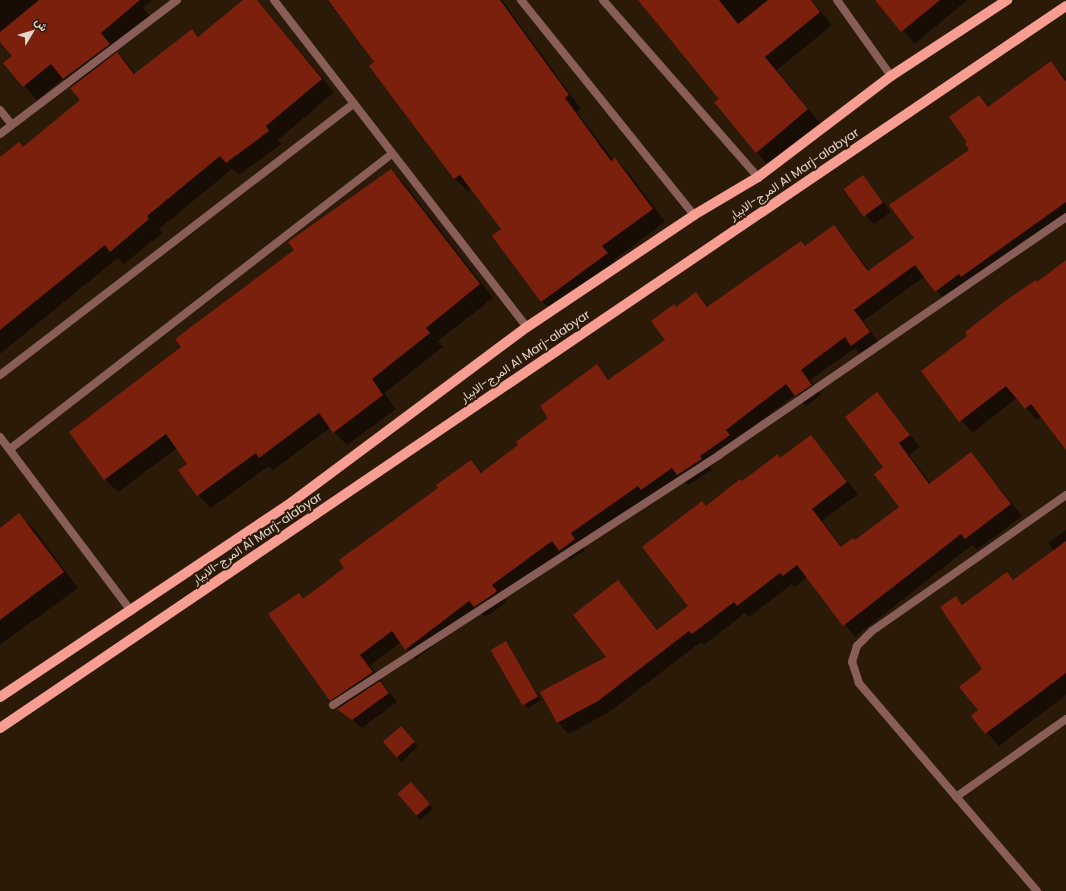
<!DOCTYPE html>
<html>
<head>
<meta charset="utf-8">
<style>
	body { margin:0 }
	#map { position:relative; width:1066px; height:891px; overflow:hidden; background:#2c1a09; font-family:Poppins,Vazirmatn,sans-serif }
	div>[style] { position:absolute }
	.shadow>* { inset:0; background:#0007; transform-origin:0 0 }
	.building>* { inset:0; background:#7b200d; transform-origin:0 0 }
	.minor>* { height:8px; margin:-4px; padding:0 4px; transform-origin:4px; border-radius:4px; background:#895e58 }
	.primary>* { height:10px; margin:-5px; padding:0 5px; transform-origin:5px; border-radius:5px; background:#f79d91 }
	span { translate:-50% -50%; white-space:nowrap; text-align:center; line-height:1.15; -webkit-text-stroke:4px #2c1a09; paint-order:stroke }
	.street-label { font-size:12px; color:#e4d6cc }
	.north { position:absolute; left:12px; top:12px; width:40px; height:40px; -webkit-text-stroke:3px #2c1a09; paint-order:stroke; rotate:52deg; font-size:11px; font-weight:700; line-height:16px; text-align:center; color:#e4d6cc }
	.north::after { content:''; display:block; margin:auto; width:14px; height:18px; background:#e4d6cc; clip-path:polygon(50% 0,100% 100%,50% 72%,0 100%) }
</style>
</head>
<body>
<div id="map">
	<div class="shadow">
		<div style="clip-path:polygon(0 0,152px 0,143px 8px,150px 16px,113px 46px,136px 74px,192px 30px,199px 37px,244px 0,257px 0,334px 92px,278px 140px,281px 144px,239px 175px,232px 169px,159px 229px,162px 233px,124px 264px,118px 258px,0 354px,0 159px,24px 148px,82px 100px,64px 78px,37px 100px,5px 64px,13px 57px,0 40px)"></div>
		<div style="clip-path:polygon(327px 0,502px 0,581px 109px,577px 112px,613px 160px,615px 159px,628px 172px,665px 222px,615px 259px,620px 266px,555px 314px,542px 301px,502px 230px,472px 189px,468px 192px,455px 179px,371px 66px,375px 62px)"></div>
		<div style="clip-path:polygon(640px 0,812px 0,832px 25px,777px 70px,820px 123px,769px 165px,756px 152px,720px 99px)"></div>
		<div style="clip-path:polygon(876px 0,967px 0,915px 44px)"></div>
		<div style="clip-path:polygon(1051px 62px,1066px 79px,1066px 221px,972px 287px,970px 284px,946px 302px,925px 276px,863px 321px,879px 343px,862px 356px,855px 348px,810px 380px,821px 395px,806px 406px,795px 395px,735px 440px,739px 445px,710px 467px,712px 470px,688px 485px,681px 478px,580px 543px,585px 550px,570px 560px,562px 552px,502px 596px,507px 602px,503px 605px,485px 617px,479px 611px,416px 659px,401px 642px,370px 665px,397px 702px,362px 728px,330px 700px,299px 594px,304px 600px,346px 568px,471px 461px,483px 473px,520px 446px,550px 418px,597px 366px,610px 380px,666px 340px,676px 308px,696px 293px,709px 307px,801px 242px,806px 247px,834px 226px,870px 271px,915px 238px,970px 150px,969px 143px,979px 96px,990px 107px)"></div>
		<div style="clip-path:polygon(391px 170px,404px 183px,493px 298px,438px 341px,443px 347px,384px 393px,396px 409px,347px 445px,330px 428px,273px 470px,269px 466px,211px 508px,198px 495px,189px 464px,177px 448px,118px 492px,105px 479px,183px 347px)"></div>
		<div style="clip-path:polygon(863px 176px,891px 212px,874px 224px,865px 215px)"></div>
		<div style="clip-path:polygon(1066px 261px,1066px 448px,1042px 417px,1037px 420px,1017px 398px,972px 433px,922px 372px)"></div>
		<div style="clip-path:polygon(877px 393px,920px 447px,909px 455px,931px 484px,971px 453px,1022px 516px,977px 550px,972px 545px,855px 637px,807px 577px,795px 587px,792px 584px,749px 617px,745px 613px,704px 645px,701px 642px,609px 712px,569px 734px,558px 723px,542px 693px,607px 658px,618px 581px,658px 630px,689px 607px,707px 507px,778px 456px,781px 459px,811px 436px,858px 494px,822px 521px,842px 547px,855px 541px,900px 507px,884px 467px)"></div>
		<div style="clip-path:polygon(19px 515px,34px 529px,78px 588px,0 645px,0 529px)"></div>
		<div style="clip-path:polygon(1066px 530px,1066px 695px,999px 746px,972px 716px,979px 711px,984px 669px,956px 597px,963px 605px,1007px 573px,1014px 580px,1054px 551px,1048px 543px)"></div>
		<div style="left:506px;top:643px;width:67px;height:16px;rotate:58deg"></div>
		<div style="clip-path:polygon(405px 731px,418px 747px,401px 762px,384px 742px)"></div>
		<div style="clip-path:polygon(415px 787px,433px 809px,420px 820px,398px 794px)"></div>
	</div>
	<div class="building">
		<div style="clip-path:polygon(39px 0,140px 0,101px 33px,110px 44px,63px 79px,51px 64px,23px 87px,3px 63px,12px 56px,0 42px,0 32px)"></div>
		<div style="clip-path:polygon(243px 0,257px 0,322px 79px,266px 126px,269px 131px,226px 163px,220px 156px,147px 216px,149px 219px,110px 252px,105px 245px,0 330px,0 157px,19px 142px,23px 147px,80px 100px,70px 88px,117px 52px,134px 74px,192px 29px,198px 37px)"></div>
		<div style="clip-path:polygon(328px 0,500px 0,569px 95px,565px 98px,611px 161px,615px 158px,653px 209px,602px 246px,608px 253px,541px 302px,492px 236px,501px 229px,460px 175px,454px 179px,408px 118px,369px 66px,374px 62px)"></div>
		<div style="clip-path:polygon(638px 0,719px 0,738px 24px,768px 0,811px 0,820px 12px,765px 57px,808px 109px,756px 153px,714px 102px,719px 99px)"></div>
		<div style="clip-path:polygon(875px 0,940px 0,901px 32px)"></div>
		<div style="clip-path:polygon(1051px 61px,1066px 82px,1066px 202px,961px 277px,959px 274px,935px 292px,915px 265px,854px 310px,870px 332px,851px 346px,845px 337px,801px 370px,812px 385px,795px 396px,786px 384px,726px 430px,730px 435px,700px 456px,702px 459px,677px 475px,672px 468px,641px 490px,638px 486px,571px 533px,575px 539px,559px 551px,552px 541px,492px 585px,497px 591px,492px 595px,474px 607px,469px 601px,405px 650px,392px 631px,360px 655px,373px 672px,330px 701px,268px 614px,299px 593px,303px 599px,344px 568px,339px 560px,438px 488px,436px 485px,471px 460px,481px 473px,518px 445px,516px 442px,548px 418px,540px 406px,597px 364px,608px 380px,665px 340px,651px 321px,674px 304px,676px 307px,696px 292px,707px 307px,801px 241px,805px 246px,834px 225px,868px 271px,914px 238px,889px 205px,969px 150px,965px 144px,967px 142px,949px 117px,979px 95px,988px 107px)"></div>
		<div style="clip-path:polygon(391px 169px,480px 284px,426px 328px,430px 333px,372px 379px,383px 395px,333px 433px,319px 413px,259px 458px,256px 453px,197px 496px,178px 470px,187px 464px,166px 434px,104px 480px,69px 432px,181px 347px,175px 339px,294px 250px,288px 242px)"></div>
		<div style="left:863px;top:175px;width:34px;height:24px;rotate:54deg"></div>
		<div style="clip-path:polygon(1066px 260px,1066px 450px,1031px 404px,1025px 409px,1006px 386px,959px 422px,921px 371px,967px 336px,965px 332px,1008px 299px,1036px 280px,1037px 282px)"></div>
		<div style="clip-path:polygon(877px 392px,910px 435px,899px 443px,929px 484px,971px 452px,1011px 504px,965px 539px,961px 534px,843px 626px,797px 565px,783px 576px,780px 573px,737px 606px,734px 602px,692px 634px,689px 631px,598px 701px,557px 723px,540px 692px,606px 657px,573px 615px,618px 580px,657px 630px,688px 606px,642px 547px,702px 501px,706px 506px,740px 479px,742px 481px,778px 454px,780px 458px,811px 435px,847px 482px,812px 509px,841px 547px,853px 538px,855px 540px,899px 507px,874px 474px,883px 467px,845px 417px)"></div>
		<div style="clip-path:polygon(19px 513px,64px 572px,0 620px,0 528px)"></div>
		<div style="clip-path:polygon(1066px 541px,1066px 673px,985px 734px,971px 716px,978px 710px,959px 687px,982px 669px,940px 607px,956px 596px,962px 605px,1007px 572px,1013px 580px)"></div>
		<div style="left:506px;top:641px;width:64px;height:18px;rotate:60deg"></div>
		<div style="clip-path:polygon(380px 681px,389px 693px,352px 720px,337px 709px)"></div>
		<div style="left:401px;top:726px;width:21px;height:24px;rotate:49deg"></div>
		<div style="left:411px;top:782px;width:29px;height:18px;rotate:49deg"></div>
	</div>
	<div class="minor">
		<div style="left:274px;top:0;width:413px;rotate:52.3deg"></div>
		<div style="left:521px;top:0;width:276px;rotate:51.2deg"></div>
		<div style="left:603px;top:0;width:235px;rotate:48.8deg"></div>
		<div style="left:837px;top:0;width:93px;rotate:54.6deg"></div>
		<div style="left:0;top:110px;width:19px;rotate:51deg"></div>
		<div style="left:0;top:134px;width:222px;rotate:-37.1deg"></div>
		<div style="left:0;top:375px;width:446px;rotate:-37.5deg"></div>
		<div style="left:0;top:437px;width:218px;rotate:53deg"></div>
		<div style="left:10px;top:449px;width:483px;rotate:-37.7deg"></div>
		<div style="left:333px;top:705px;width:460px;rotate:-32.9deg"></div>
		<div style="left:719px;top:455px;width:421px;rotate:-34.4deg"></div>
		<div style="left:956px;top:797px;width:135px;rotate:-35.3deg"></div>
		<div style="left:1037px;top:891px;width:274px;rotate:-130.6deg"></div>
		<div style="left:859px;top:683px;width:22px;rotate:-108deg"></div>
		<div style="left:852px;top:662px;width:17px;rotate:-73deg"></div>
		<div style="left:857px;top:646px;width:21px;rotate:-45deg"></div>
		<div style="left:872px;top:631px;width:237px;rotate:-35deg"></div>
	</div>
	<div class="primary">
		<div style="left:0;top:697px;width:351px;rotate:-33.7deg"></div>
		<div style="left:292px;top:502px;width:293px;rotate:-36.7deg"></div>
		<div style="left:527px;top:327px;width:201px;rotate:-33.8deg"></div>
		<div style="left:694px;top:215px;width:74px;rotate:-30.7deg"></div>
		<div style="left:758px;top:177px;width:167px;rotate:-37.2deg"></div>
		<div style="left:891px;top:76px;width:139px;rotate:-33.2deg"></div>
		<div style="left:0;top:728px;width:1287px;rotate:-34.11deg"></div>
	</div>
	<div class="street-label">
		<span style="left:794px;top:174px;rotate:-34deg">المرج-الابيار Al Marj-alabyar</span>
		<span style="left:525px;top:356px;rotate:-34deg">المرج-الابيار Al Marj-alabyar</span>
		<span style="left:257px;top:538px;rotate:-34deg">المرج-الابيار Al Marj-alabyar</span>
	</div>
	<div class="north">ش</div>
</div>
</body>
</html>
